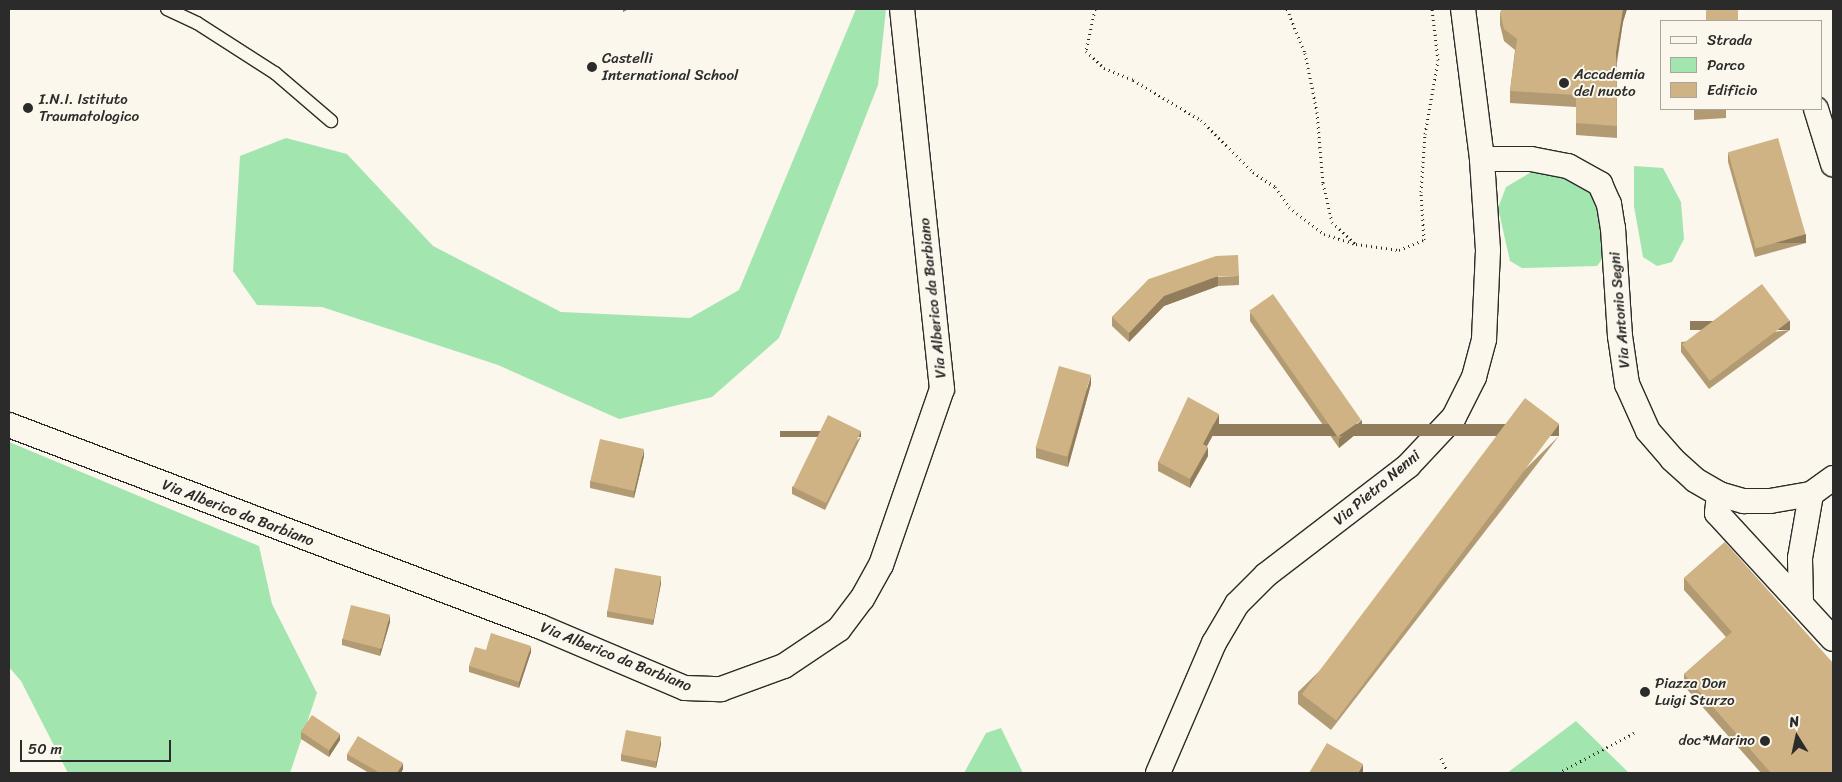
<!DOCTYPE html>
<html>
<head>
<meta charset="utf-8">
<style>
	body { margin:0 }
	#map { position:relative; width:1842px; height:782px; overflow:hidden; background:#fbf7ec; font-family:Sriracha,sans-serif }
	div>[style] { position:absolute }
	.green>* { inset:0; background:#a3e5af }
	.path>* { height:3px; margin-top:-1.5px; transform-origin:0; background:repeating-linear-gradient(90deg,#2b2b2b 0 1px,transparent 0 5px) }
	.roads { filter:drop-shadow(1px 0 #2b2b2b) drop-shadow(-1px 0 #2b2b2b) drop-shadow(0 1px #2b2b2b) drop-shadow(0 -1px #2b2b2b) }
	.lane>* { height:12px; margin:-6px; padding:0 6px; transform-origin:6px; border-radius:6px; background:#fbf7ec }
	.street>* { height:24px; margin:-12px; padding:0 12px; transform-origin:12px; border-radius:12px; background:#fbf7ec }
	.wall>* { inset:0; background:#b29a72 }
	.shaded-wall>* { inset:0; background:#917d5c; transform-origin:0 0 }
	.building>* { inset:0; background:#cfb384; transform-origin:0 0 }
	.dots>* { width:14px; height:14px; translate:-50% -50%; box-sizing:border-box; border:2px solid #fbf7ec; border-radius:50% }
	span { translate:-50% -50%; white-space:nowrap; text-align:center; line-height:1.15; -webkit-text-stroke:4px #fbf7ec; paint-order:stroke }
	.poi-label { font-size:15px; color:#2b2b2b }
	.left { translate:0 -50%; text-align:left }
	.right { translate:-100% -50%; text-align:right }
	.street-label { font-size:15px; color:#2b2b2b }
	.frame { position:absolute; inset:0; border:10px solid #2b2b2b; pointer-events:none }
	.legend { position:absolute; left:1660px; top:20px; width:162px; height:90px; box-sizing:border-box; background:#fbf7ec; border:1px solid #a8a59f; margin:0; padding:6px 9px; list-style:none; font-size:15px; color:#2b2b2b }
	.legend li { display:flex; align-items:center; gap:10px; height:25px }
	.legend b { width:25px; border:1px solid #a8a59f }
	.north { position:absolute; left:1772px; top:712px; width:50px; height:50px; -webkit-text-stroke:4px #fbf7ec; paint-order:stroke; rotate:350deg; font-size:14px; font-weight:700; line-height:20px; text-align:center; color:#2b2b2b }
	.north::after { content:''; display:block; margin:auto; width:18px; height:22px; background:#2b2b2b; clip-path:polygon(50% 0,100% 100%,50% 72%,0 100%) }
	.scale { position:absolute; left:20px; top:740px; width:151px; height:22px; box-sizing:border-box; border:2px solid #2b2b2b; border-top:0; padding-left:6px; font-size:15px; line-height:18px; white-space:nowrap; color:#2b2b2b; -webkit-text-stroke:4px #fbf7ec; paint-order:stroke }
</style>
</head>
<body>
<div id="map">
	<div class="green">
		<div style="clip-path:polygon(856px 9px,886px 9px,878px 85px,779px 338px,712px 397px,619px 419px,498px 365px,322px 307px,257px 305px,233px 271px,240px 156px,286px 138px,347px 154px,433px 246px,561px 312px,690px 318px,739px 290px)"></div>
		<div style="clip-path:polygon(1634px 166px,1663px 168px,1681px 202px,1684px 239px,1672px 262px,1657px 266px,1643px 257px,1634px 206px)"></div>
		<div style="clip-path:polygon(1533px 171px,1585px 184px,1597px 197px,1607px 253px,1597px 266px,1522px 268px,1510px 261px,1498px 208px,1506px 187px)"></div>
		<div style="clip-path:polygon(9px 442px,259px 546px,272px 604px,317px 693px,290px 773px,68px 773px,21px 681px,9px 667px)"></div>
		<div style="clip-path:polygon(1576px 721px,1629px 773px,1507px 773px)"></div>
		<div style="clip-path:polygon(1001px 728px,1023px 773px,964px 773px,986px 733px)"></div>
	</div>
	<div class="path">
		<div style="left:1095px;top:9px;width:43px;rotate:102.1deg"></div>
		<div style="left:1086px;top:51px;width:25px;rotate:43deg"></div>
		<div style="left:1104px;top:68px;width:31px;rotate:22deg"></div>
		<div style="left:1133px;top:80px;width:79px;rotate:30.5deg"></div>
		<div style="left:1201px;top:120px;width:74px;rotate:45deg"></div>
		<div style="left:1253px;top:172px;width:27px;rotate:34deg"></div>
		<div style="left:1275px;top:187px;width:24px;rotate:55deg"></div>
		<div style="left:1289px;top:207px;width:44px;rotate:37.6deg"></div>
		<div style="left:1324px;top:234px;width:33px;rotate:18deg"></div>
		<div style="left:1287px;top:9px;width:48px;rotate:67.8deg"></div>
		<div style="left:1305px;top:53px;width:60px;rotate:78.5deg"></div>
		<div style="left:1317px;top:112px;width:71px;rotate:85.2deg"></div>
		<div style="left:1323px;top:183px;width:40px;rotate:77deg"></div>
		<div style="left:1332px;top:222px;width:33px;rotate:43deg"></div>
		<div style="left:1356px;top:244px;width:43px;rotate:7.9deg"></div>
		<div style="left:1399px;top:250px;width:27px;rotate:-22deg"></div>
		<div style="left:1424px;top:240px;width:48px;rotate:-93.6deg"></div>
		<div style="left:1421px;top:192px;width:58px;rotate:-86.1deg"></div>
		<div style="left:1425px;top:134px;width:75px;rotate:-80deg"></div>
		<div style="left:1438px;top:60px;width:51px;rotate:-96.7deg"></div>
		<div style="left:1441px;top:758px;width:17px;rotate:65deg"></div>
		<div style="left:1558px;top:773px;width:86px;rotate:-27.8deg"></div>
	</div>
	<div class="roads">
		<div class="lane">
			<div style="left:167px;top:9px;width:33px;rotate:25deg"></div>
			<div style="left:197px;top:23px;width:93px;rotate:32.7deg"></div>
			<div style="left:275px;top:73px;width:74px;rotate:40.6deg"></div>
		</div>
		<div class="street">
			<div style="left:1816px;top:109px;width:58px;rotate:72.8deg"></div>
			<div style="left:1482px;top:159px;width:49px"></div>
			<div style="left:1531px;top:159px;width:38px;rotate:11deg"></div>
			<div style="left:1568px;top:166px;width:37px;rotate:29deg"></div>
			<div style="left:1600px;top:184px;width:22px;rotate:66deg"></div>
			<div style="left:1609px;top:204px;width:24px;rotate:81deg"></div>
			<div style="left:1613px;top:228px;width:108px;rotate:86.3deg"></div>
			<div style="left:1620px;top:336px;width:49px;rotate:81.7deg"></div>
			<div style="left:1627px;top:384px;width:51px;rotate:65.9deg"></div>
			<div style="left:1648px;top:431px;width:37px;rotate:49deg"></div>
			<div style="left:1672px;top:459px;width:31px;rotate:42deg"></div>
			<div style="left:1695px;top:480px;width:28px;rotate:30deg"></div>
			<div style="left:1719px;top:494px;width:26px;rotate:16deg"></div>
			<div style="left:1744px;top:501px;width:26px"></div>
			<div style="left:1770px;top:501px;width:42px;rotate:-9.7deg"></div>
			<div style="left:1811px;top:494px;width:27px;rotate:-36deg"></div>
			<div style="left:9px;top:425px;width:569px;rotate:20.79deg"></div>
			<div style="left:541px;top:627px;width:156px;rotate:23deg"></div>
			<div style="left:685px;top:688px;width:36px;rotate:2deg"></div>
			<div style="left:721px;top:689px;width:67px;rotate:-20.1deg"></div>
			<div style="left:784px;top:666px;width:66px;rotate:-33.9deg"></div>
			<div style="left:839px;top:629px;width:38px;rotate:-53deg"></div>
			<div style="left:862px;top:599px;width:39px;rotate:-61deg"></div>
			<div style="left:881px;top:565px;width:186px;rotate:-70.9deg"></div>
			<div style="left:942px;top:389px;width:382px;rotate:-96deg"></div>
			<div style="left:1719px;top:494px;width:19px;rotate:96deg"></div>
			<div style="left:1717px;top:513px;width:171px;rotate:47.4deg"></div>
			<div style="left:1801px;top:603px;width:45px;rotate:-91.3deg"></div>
			<div style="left:1800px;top:558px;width:65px;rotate:-80.2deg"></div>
			<div style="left:1158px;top:773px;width:142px;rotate:-66.7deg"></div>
			<div style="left:1214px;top:643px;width:45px;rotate:-59.5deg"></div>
			<div style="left:1237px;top:604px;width:41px;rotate:-45deg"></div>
			<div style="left:1266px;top:575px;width:179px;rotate:-37.5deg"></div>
			<div style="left:1408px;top:466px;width:67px;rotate:-46.8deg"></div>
			<div style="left:1454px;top:417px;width:45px;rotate:-63.4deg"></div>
			<div style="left:1474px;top:377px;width:39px;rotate:-75deg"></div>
			<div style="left:1484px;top:339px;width:89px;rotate:-87.4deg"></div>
			<div style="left:1488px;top:250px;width:91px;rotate:-93.8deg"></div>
			<div style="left:1482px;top:159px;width:151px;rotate:-97.2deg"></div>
		</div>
	</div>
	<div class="wall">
		<div style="clip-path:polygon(1502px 9px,1627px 9px,1623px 22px,1617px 63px,1617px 138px,1576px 135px,1576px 107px,1510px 103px,1510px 91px,1515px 50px,1504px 41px,1500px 25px,1500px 13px)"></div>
		<div style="clip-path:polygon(1694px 109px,1726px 109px,1726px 118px,1694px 120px)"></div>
		<div style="clip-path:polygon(1728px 153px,1806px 243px,1755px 257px,1728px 162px)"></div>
		<div style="clip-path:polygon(1239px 276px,1239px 285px,1218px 286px,1164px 306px,1129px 342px,1112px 326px,1112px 317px,1149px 279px)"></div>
		<div style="clip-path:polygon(1250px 312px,1362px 429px,1339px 448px,1250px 321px)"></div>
		<div style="clip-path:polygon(1790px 330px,1709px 389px,1681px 352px,1681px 342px)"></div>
		<div style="clip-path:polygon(1091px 384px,1068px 467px,1036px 458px,1036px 448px)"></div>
		<div style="clip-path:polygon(1219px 424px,1207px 446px,1208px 456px,1190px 488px,1158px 471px,1158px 462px)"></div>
		<div style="clip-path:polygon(1559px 436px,1331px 730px,1298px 704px,1298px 692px)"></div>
		<div style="clip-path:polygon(861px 437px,825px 510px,792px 494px,792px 487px)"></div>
		<div style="clip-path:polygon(644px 456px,634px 498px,590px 488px,590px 481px)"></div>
		<div style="clip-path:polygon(1725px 542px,1833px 773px,1761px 773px,1684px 686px,1684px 674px,1726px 637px,1684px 590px,1684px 578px)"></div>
		<div style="clip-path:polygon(661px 583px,653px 625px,607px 617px,607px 611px)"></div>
		<div style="clip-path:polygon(390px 622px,380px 656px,342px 645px,342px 639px)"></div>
		<div style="clip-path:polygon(486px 650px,531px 652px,519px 688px,469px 672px,469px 666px)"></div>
		<div style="clip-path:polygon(301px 732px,340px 740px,329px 757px,301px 739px)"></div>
		<div style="clip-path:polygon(661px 744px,656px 768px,621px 761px,621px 754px)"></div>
		<div style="clip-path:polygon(347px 754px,403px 769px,401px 773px,369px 773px,347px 760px)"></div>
	</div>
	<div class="shaded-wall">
		<div style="clip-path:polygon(623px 9px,629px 9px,623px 12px)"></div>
		<div style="clip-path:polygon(1623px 9px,1627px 9px,1623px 22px,1616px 64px,1616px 52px)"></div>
		<div style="left:1806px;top:234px;width:9px;height:53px;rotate:90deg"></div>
		<div style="clip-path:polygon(1218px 276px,1218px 286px,1164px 306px,1129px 342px,1129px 333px,1164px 296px)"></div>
		<div style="left:1790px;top:321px;width:9px;height:100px;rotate:90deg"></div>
		<div style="clip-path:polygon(1091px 375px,1091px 384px,1068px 467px,1068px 457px)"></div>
		<div style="clip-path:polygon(1219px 414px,1219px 424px,1203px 453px,1203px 444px)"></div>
		<div style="clip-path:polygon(1362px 420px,1362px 429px,1339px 448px,1339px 439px)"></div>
		<div style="left:1559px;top:424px;width:12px;height:372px;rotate:90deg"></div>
		<div style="left:861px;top:431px;width:6px;height:81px;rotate:90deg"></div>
		<div style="clip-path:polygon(1208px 447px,1208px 456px,1190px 488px,1190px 479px)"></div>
		<div style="clip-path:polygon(644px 449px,644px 456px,634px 498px,634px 492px)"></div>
		<div style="clip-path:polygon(661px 576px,661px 583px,653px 625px,653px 619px)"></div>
		<div style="clip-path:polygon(390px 615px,390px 622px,380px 656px,380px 650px)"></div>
		<div style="clip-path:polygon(531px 646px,531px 652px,519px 688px,519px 682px)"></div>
		<div style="clip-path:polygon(340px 734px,340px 740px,329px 757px,329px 751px)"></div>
		<div style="clip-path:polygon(661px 737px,661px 744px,656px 768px,656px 762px)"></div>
		<div style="clip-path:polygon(403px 763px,403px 769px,401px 773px,397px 773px)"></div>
		<div style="clip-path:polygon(1363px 764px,1363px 773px,1358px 773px)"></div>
	</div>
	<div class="building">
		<div style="clip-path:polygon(1502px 9px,1623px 9px,1616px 52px,1617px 126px,1576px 123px,1576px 95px,1510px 91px,1517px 39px,1504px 29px,1500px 13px)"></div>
		<div style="left:1706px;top:9px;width:32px;height:12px"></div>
		<div style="clip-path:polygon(1694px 109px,1726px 109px,1694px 110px)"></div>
		<div style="left:1778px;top:138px;width:100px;height:52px;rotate:74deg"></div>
		<div style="clip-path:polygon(1238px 255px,1239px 276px,1218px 276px,1164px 296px,1129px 333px,1112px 317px,1149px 279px,1216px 256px)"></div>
		<div style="left:1762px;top:284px;width:46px;height:100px;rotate:53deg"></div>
		<div style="left:1273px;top:294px;width:154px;height:29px;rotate:55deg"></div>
		<div style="left:1059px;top:366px;width:33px;height:85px;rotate:16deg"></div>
		<div style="clip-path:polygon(1188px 397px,1219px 414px,1203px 444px,1208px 447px,1190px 479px,1158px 462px)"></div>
		<div style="left:1525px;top:398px;width:43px;height:371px;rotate:37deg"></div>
		<div style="left:828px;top:415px;width:37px;height:80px;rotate:26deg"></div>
		<div style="left:600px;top:439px;width:45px;height:43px;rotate:13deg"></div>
		<div style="clip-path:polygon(1725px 542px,1833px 663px,1833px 773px,1771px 773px,1684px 674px,1732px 632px,1684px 578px)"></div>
		<div style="left:615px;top:568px;width:47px;height:44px;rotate:10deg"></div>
		<div style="left:351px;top:605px;width:40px;height:35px;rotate:14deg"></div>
		<div style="clip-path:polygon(491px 633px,531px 646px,519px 682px,469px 666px,475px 647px,486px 650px)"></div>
		<div style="left:312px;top:715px;width:34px;height:20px;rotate:34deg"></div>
		<div style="left:626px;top:730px;width:36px;height:25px;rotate:11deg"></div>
		<div style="clip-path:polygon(358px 736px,403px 763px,397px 773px,380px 773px,347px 754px)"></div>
		<div style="clip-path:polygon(1327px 743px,1363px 764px,1358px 773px,1309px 773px)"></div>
	</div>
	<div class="dots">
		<div style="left:592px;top:67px;background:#2b2b2b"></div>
		<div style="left:1564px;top:83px;background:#2b2b2b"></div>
		<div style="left:28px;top:108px;background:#2b2b2b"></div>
		<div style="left:1645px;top:692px;background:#2b2b2b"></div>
		<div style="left:1765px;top:741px;background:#2b2b2b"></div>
	</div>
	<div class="poi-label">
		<span class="left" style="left:602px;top:67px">Castelli<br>International School</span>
		<span class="left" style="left:1574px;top:83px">Accademia<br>del nuoto</span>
		<span class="left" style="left:39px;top:108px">I.N.I. Istituto<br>Traumatologico</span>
		<span class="left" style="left:1655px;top:692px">Piazza Don<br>Luigi Sturzo</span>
		<span class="right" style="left:1755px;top:741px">doc*Marino</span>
	</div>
	<div class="street-label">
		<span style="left:933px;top:298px;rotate:-96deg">Via Alberico da Barbiano</span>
		<span style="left:1620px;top:310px;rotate:-95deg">Via Antonio Segni</span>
		<span style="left:1377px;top:488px;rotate:-40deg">Via Pietro Nenni</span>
		<span style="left:238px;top:513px;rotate:21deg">Via Alberico da Barbiano</span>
		<span style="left:616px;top:657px;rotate:22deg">Via Alberico da Barbiano</span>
	</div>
	<div class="frame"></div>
	<ul class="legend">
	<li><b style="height:6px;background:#fbf7ec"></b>Strada</li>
	<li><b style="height:14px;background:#a3e5af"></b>Parco</li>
	<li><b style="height:14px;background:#cfb384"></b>Edificio</li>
	</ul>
	<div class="north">N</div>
	<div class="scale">50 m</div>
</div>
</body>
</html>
